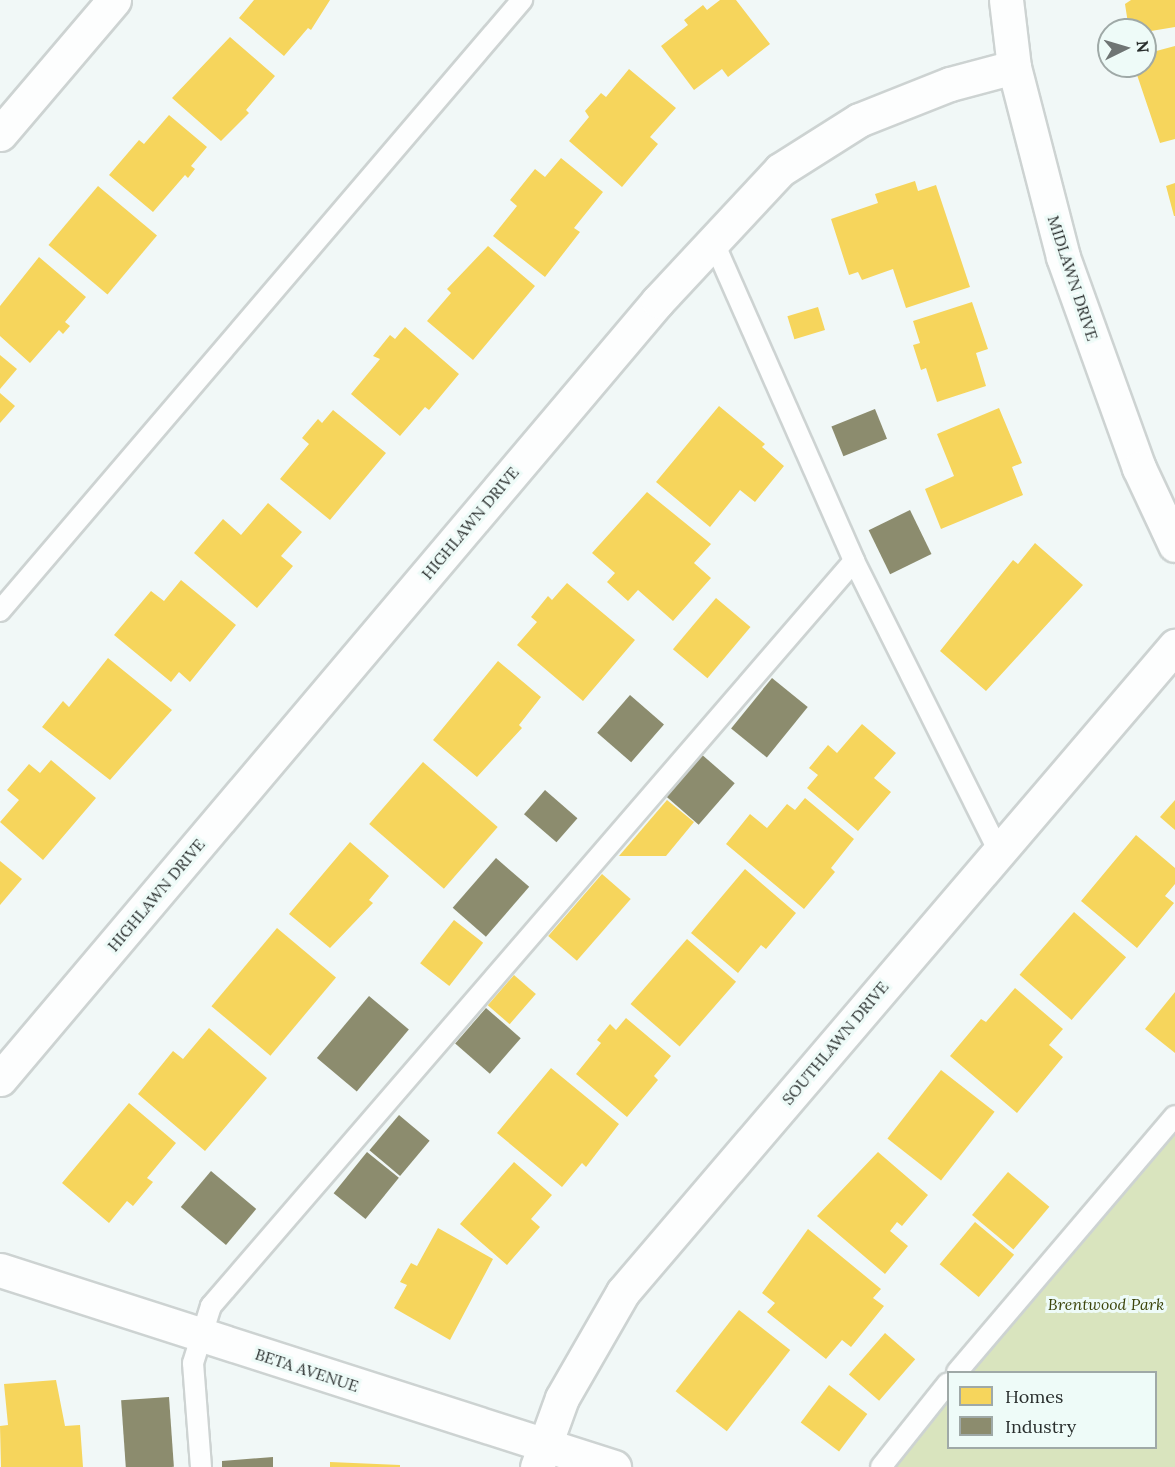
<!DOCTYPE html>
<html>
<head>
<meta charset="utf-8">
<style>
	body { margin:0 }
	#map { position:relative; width:1175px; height:1467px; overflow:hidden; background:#f1f8f7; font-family:Lora,serif }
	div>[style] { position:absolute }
	.green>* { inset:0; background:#d9e4be }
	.homes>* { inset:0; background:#f6d55c; transform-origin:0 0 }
	.industry>* { inset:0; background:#8c8c6e; transform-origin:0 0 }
	.roads { filter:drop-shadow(2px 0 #cdd3d2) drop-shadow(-2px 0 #cdd3d2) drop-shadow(0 2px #cdd3d2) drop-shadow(0 -2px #cdd3d2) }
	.lane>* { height:20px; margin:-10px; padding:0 10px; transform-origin:10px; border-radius:10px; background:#fdfefe }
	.street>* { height:33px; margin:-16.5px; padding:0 16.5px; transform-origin:16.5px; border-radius:16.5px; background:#fdfefe }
	.secondary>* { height:33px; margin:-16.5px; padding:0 16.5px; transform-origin:16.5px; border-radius:16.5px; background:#fdfefe }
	span { translate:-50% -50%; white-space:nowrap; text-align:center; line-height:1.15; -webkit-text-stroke:6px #eefbf8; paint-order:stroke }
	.street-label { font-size:16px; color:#292e2d }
	.park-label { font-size:16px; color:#3b440a; font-style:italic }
	.legend { position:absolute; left:947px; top:1371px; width:210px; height:78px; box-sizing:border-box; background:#eefbf8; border:2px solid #9fa9a7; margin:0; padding:8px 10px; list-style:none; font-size:18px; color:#292e2d }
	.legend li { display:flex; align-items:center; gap:12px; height:30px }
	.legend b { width:30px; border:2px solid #9fa9a7 }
	.north { position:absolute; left:1097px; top:18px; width:60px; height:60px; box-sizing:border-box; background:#eefbf8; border:2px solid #9fa9a7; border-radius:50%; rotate:85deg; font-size:16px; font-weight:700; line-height:24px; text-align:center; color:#292e2d }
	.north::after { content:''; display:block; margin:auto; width:21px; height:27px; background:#6f7574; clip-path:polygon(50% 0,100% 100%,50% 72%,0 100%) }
</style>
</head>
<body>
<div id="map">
	<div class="green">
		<div style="clip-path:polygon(1175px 1116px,1175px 1467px,881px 1467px,948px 1383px,948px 1448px,1156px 1448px,1156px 1372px,957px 1372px)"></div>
	</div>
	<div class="homes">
		<div style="clip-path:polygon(254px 0,330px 0,311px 30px,308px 28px,284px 56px,239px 18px)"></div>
		<div style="clip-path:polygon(720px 0,736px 0,770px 44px,728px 77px,722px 69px,694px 90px,661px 46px,688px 25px,684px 20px,703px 5px,707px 10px)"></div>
		<div style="clip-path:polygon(1131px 0,1175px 0,1175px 27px,1145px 32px,1129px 30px,1125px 4px)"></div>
		<div style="clip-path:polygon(230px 37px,275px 76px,246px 110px,249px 113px,221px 141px,172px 98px)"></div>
		<div style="clip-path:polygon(1175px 46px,1175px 139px,1160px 143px,1134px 66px,1145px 66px,1145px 54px)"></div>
		<div style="clip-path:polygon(629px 69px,676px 108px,650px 137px,658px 144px,622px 187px,569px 141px,589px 117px,585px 111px,601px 93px,606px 97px)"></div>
		<div style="clip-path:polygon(169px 115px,207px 147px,191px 166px,195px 169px,188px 178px,185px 175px,153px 212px,109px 175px,139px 140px,144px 144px)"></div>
		<div style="clip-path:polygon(561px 158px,603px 192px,574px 228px,580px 232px,545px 277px,493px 236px,517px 206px,510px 200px,535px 169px,545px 177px)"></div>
		<div style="clip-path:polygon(915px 181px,918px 191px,936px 185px,970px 287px,906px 308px,893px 269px,862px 280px,858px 272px,849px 275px,831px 219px,878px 203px,875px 194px)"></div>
		<div style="clip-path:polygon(1175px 183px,1175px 216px,1174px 216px,1166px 186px)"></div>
		<div style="left:98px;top:186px;width:77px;height:77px;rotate:40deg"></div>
		<div style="clip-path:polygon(488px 246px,535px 286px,473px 360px,427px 321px,451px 293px,447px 289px)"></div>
		<div style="clip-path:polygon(39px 257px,86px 297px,65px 322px,70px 326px,63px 334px,59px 330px,30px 363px,0 336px,0 306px)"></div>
		<div style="clip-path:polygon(972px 302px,988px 349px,976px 353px,986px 386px,937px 402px,926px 368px,921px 370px,913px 345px,920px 343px,913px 321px)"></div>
		<div style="left:818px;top:307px;width:24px;height:32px;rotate:73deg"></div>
		<div style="clip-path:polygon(405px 327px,459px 374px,429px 410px,425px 407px,400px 436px,351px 394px,380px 359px,373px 356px,390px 335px,395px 339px)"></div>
		<div style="clip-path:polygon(0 355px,17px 369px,0 389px)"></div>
		<div style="clip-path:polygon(0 393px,15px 406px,0 423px)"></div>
		<div style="clip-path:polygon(719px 406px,765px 444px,762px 447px,784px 466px,755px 502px,740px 490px,710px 527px,656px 482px)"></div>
		<div style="clip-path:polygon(999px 408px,1022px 463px,1012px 467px,1023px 495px,941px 529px,925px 489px,954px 476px,937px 434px)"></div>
		<div style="clip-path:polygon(333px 410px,386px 453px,330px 520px,280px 479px,309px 444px,302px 438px,318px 419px,322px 423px)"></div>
		<div style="clip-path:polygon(647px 492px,711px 544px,694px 563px,711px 578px,673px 621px,638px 590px,628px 601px,607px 582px,615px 573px,592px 553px)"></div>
		<div style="clip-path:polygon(268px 503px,302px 532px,281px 556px,293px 566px,257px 608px,194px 553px,223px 519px,241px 535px)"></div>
		<div style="clip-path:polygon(1035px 543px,1083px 585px,986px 691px,940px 651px,1013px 560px,1018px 564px)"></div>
		<div style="clip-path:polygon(181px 580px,236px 625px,190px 682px,179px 672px,171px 682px,114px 635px,151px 591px,164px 601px)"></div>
		<div style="clip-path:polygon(567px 583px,635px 640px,583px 701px,517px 645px,537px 622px,531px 617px,548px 596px,552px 600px)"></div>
		<div style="left:716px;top:598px;width:45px;height:67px;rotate:40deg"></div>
		<div style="clip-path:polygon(108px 658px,172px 710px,110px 780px,42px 727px,63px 701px,69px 707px)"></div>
		<div style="clip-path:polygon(498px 661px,541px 697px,519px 725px,522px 728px,477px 777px,433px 740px)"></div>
		<div style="clip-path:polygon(862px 724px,896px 753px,874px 778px,891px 792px,858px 831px,807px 788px,818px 775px,809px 768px,828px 745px,837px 753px)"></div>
		<div style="clip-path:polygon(51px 760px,96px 798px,43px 860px,0 822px,19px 800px,7px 790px,29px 764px,40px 773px)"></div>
		<div style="left:423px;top:762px;width:99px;height:82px;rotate:41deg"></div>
		<div style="clip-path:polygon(805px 798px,854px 839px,831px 868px,835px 872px,804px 909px,726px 844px,750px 814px,767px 828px,787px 804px,795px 810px)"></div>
		<div style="clip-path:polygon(667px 800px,694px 822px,666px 856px,619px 856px)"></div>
		<div style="clip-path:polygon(1175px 800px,1175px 830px,1160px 817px)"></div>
		<div style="clip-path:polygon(1136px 835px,1175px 868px,1175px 884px,1165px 896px,1174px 903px,1137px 948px,1081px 901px)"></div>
		<div style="clip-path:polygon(350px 842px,389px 876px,369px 900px,373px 903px,330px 948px,289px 914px)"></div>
		<div style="clip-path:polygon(0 861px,22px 879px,0 905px)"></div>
		<div style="clip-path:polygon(745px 869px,796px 913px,766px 949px,761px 945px,738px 973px,691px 933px)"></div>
		<div style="left:602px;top:874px;width:38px;height:82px;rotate:41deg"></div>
		<div style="left:1074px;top:912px;width:69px;height:83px;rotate:41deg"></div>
		<div style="left:454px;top:920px;width:37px;height:55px;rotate:38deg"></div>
		<div style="left:277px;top:928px;width:77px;height:102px;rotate:40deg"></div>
		<div style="left:687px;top:939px;width:65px;height:86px;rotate:41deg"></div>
		<div style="left:514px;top:975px;width:29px;height:40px;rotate:41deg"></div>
		<div style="clip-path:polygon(1015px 988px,1063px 1029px,1049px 1045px,1063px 1057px,1017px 1113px,950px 1056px,981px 1019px,986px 1022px)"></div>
		<div style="clip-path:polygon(1175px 992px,1175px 1053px,1145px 1029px)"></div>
		<div style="clip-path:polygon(626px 1018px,671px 1056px,654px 1076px,658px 1080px,627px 1117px,576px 1074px,601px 1043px,597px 1040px,610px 1024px,616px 1030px)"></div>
		<div style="clip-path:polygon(209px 1028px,267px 1078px,205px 1151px,138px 1094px,173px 1051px,183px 1059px)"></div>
		<div style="clip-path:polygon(551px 1068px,619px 1124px,586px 1167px,582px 1163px,562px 1187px,497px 1133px)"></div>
		<div style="left:941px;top:1070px;width:68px;height:87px;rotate:38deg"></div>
		<div style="clip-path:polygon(129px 1103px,176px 1143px,147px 1178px,153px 1182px,133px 1206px,127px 1201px,109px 1223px,62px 1183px)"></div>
		<div style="clip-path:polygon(878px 1152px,928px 1195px,902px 1226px,897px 1222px,890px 1231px,908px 1246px,885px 1274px,817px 1216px)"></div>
		<div style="clip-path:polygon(514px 1162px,552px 1195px,531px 1219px,540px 1227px,507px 1265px,460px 1224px)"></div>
		<div style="left:1008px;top:1172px;width:54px;height:56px;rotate:40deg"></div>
		<div style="left:975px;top:1222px;width:51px;height:55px;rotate:40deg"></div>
		<div style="clip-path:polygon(438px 1228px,493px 1259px,450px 1340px,394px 1308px,407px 1285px,400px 1282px,411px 1263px,417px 1266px)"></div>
		<div style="clip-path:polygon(808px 1229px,881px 1289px,873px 1298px,884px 1306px,851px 1347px,842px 1340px,826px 1359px,767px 1312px,775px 1303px,762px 1293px)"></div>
		<div style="left:739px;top:1310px;width:65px;height:103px;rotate:38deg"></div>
		<div style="left:885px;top:1333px;width:40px;height:55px;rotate:41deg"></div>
		<div style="clip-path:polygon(56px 1380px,65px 1426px,80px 1425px,83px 1467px,1px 1467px,0 1426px,8px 1425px,4px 1384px)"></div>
		<div style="left:829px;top:1385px;width:48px;height:47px;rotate:37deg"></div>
		<div style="clip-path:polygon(330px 1462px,400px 1465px,400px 1467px,330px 1467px)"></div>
	</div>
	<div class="industry">
		<div style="left:875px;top:409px;width:32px;height:47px;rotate:68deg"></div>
		<div style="left:910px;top:510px;width:49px;height:46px;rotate:64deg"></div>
		<div style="left:772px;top:678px;width:46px;height:65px;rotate:39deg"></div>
		<div style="left:630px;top:695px;width:45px;height:50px;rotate:41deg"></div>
		<div style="left:700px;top:753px;width:46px;height:55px;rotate:41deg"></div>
		<div style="left:545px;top:790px;width:43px;height:32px;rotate:41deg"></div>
		<div style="left:496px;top:858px;width:44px;height:66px;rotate:41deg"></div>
		<div style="left:369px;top:996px;width:52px;height:81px;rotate:40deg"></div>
		<div style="left:486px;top:1008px;width:46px;height:47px;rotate:41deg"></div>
		<div style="left:399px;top:1115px;width:40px;height:46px;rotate:40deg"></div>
		<div style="left:367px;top:1152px;width:41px;height:53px;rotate:39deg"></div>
		<div style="left:211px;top:1171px;width:59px;height:47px;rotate:40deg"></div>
		<div style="left:169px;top:1397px;width:70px;height:48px;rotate:86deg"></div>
		<div style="clip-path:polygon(273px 1457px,273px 1467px,222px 1467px,222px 1461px)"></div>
	</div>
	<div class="roads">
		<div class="lane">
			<div style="left:714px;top:243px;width:347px;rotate:66.2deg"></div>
			<div style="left:854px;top:561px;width:323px;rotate:63.5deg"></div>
			<div style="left:0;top:611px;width:804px;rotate:-49.49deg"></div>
			<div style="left:957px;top:1372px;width:336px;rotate:-49.6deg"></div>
			<div style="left:201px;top:1467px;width:104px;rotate:-94.4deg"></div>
			<div style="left:193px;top:1363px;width:60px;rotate:-72.5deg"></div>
			<div style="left:211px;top:1306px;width:984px;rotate:-49.2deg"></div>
			<div style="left:881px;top:1467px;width:107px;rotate:-51.4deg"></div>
		</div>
		<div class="street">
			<div style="left:1006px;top:0;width:67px;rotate:83.2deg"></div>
			<div style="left:1014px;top:67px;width:196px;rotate:75.5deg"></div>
			<div style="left:1063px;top:257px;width:224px;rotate:70.2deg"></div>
			<div style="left:1139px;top:468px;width:85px;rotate:64.9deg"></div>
			<div style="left:0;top:1079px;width:1019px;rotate:-49.78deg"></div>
			<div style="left:658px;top:301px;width:179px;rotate:-47deg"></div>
			<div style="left:780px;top:170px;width:93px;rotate:-32.3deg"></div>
			<div style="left:859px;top:120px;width:98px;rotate:-21.6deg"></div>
			<div style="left:950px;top:84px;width:66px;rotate:-14.9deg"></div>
			<div style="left:0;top:1270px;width:645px;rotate:17.79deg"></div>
			<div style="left:537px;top:1467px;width:73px;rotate:-70.1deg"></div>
			<div style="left:562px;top:1398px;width:122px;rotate:-60.1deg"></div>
			<div style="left:623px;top:1292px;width:850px;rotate:-49.49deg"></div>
		</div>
		<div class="secondary">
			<div style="left:0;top:134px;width:176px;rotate:-49.6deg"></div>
		</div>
	</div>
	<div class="street-label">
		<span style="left:1073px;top:278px;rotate:72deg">MIDLAWN DRIVE</span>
		<span style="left:470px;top:523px;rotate:-50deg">HIGHLAWN DRIVE</span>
		<span style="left:156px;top:895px;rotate:-50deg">HIGHLAWN DRIVE</span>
		<span style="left:835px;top:1043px;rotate:-50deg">SOUTHLAWN DRIVE</span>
		<span style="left:307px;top:1370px;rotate:18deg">BETA AVENUE</span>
	</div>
	<div class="park-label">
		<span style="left:1106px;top:1304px">Brentwood Park</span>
	</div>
	<ul class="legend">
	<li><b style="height:16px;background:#f6d55c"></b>Homes</li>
	<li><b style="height:16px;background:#8c8c6e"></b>Industry</li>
	</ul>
	<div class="north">N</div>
</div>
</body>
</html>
